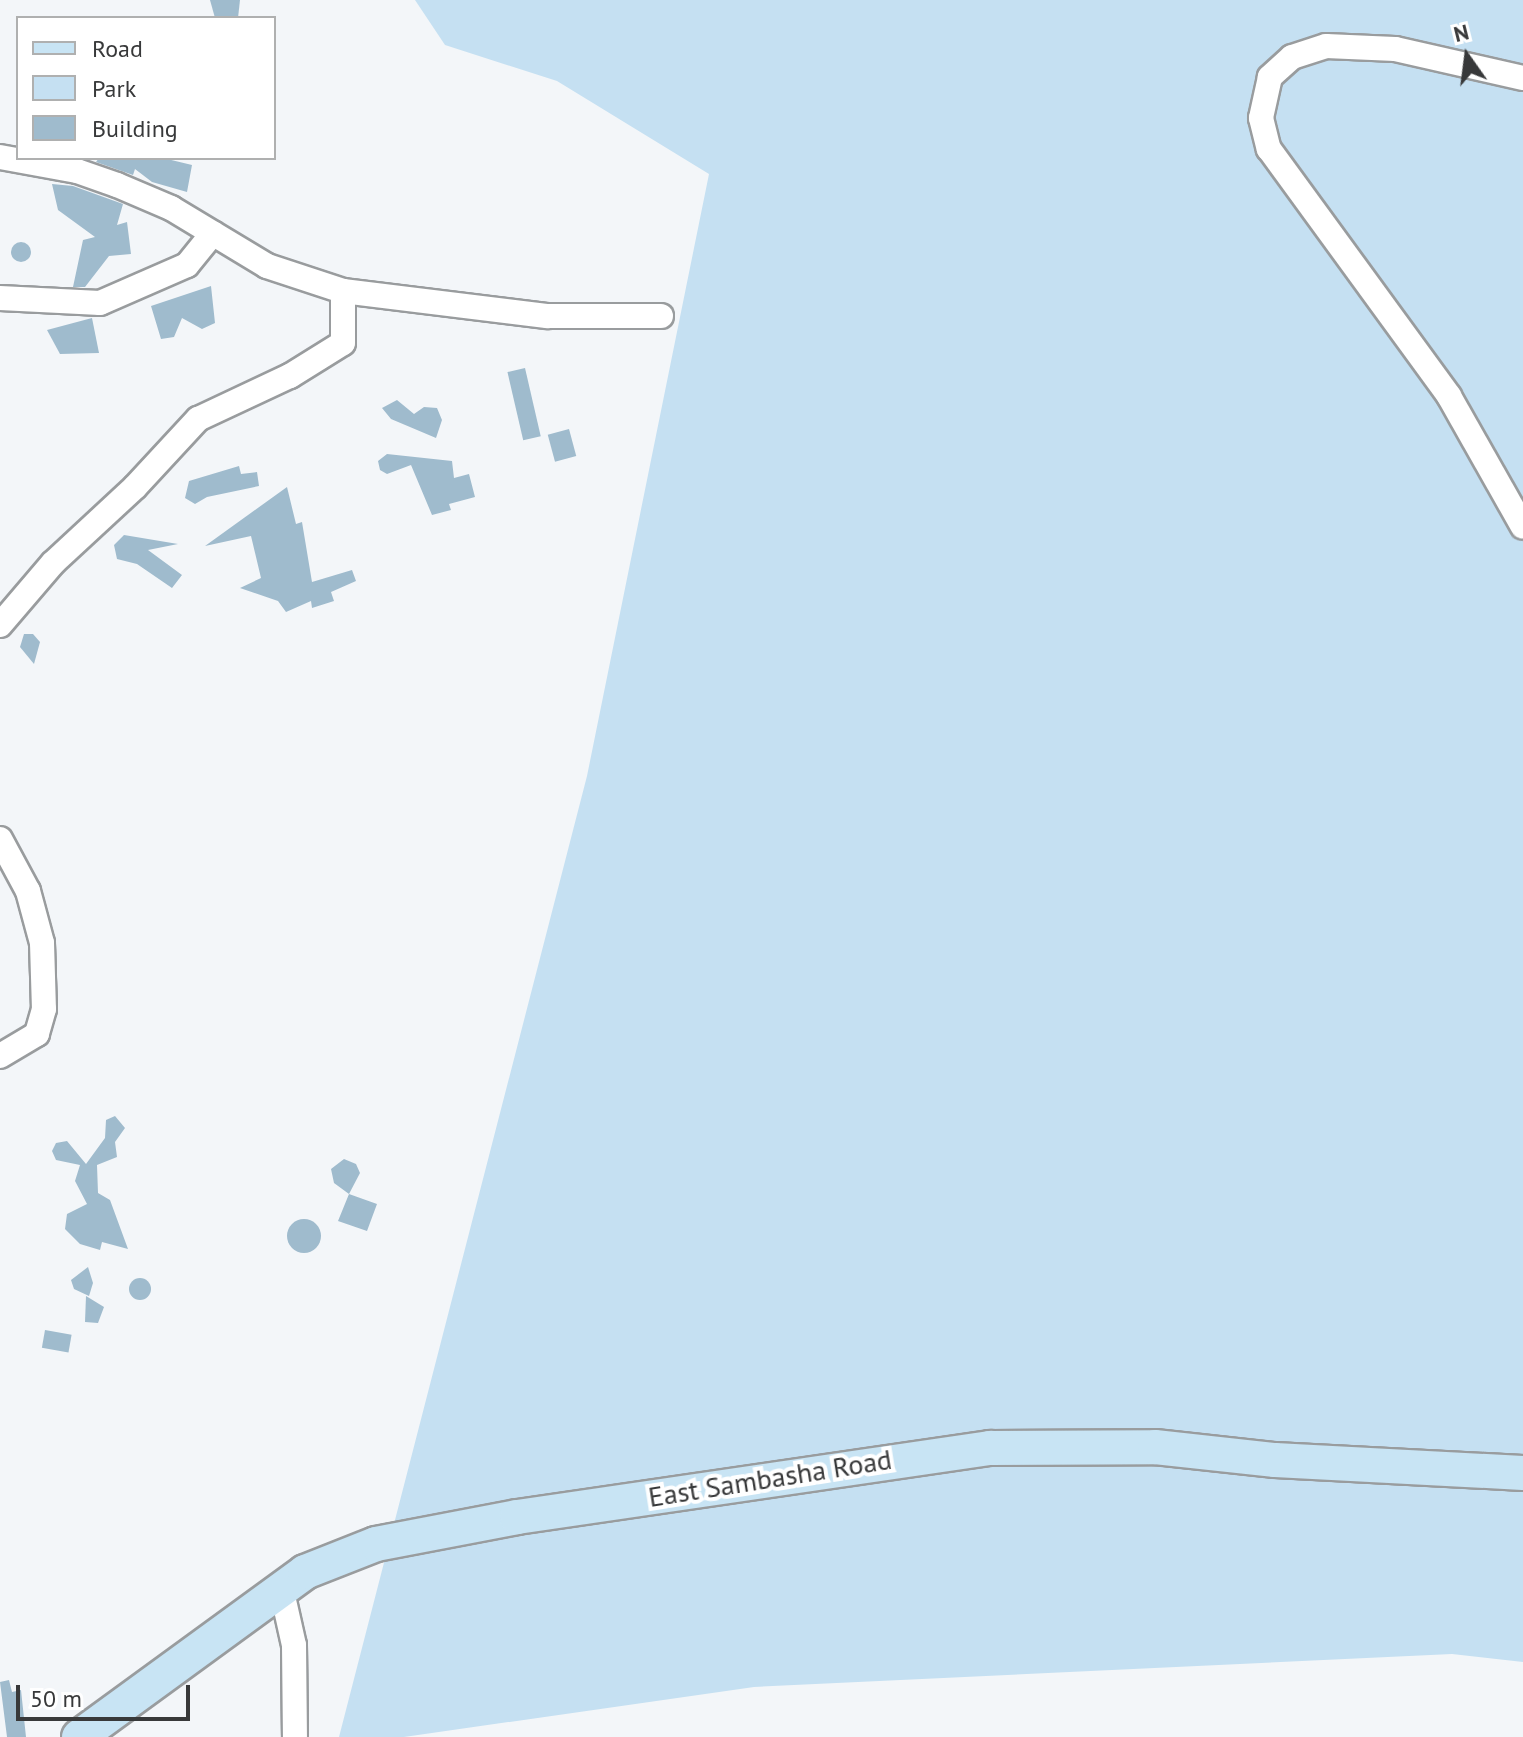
<!DOCTYPE html>
<html>
<head>
<meta charset="utf-8">
<style>
	body { margin:0 }
	#map { position:relative; width:1523px; height:1737px; overflow:hidden; background:#f3f6f9; font-family:"PT Sans",sans-serif }
	div>[style] { position:absolute }
	.green>* { inset:0; background:#c5e0f2 }
	.building>* { inset:0; background:#9fbbcd; transform-origin:0 0 }
	.round { border-radius:50% }
	.roads { filter:drop-shadow(2px 0 #999c9e) drop-shadow(-2px 0 #999c9e) drop-shadow(0 2px #999c9e) drop-shadow(0 -2px #999c9e) }
	.street>* { height:24px; margin:-12px; padding:0 12px; transform-origin:12px; border-radius:12px; background:#fff }
	.secondary>* { height:34px; margin:-17px; padding:0 17px; transform-origin:17px; border-radius:17px; background:#c8e4f4 }
	span { translate:-50% -50%; white-space:nowrap; text-align:center; line-height:1.15; -webkit-text-stroke:8px #fff; paint-order:stroke }
	.street-label { font-size:28px; color:#38393a }
	.legend { position:absolute; left:16px; top:16px; width:260px; height:144px; box-sizing:border-box; background:#fff; border:2px solid #afb0b0; margin:0; padding:10px 14px; list-style:none; font-size:24px; color:#38393a }
	.legend li { display:flex; align-items:center; gap:16px; height:40px }
	.legend b { width:40px; border:2px solid #afb0b0 }
	.north { position:absolute; left:1427px; top:16px; width:80px; height:80px; -webkit-text-stroke:6px #fff; paint-order:stroke; rotate:346deg; font-size:22px; font-weight:700; line-height:32px; text-align:center; color:#38393a }
	.north::after { content:''; display:block; margin:auto; width:28px; height:36px; background:#38393a; clip-path:polygon(50% 0,100% 100%,50% 72%,0 100%) }
	.scale { position:absolute; left:16px; top:1685px; width:174px; height:36px; box-sizing:border-box; border:4px solid #38393a; border-top:0; padding-left:10px; font-size:24px; line-height:28px; white-space:nowrap; color:#38393a; -webkit-text-stroke:6px #fff; paint-order:stroke }
</style>
</head>
<body>
<div id="map">
	<div class="green">
		<div style="clip-path:polygon(415px 0,1523px 0,1523px 1662px,1452px 1654px,754px 1687px,404px 1737px,339px 1737px,587px 776px,709px 174px,557px 81px,445px 45px)"></div>
	</div>
	<div class="building">
		<div style="clip-path:polygon(210px 0,240px 0,238px 18px,215px 18px)"></div>
		<div style="clip-path:polygon(99px 158px,163px 158px,192px 165px,187px 192px,152px 182px,135px 169px,133px 175px,96px 162px)"></div>
		<div style="clip-path:polygon(52px 184px,73px 186px,123px 204px,117px 225px,127px 222px,131px 254px,109px 256px,85px 287px,73px 287px,83px 240px,95px 237px,58px 210px)"></div>
		<div class="round" style="left:11px;top:242px;width:20px;height:20px"></div>
		<div style="clip-path:polygon(211px 286px,215px 323px,202px 329px,182px 318px,174px 337px,161px 339px,151px 306px)"></div>
		<div style="clip-path:polygon(92px 318px,99px 353px,60px 354px,47px 330px)"></div>
		<div style="left:525px;top:368px;width:70px;height:18px;rotate:77deg"></div>
		<div style="clip-path:polygon(397px 400px,414px 414px,424px 407px,437px 408px,442px 420px,436px 438px,391px 419px,382px 408px)"></div>
		<div style="left:569px;top:429px;width:28px;height:22px;rotate:75deg"></div>
		<div style="clip-path:polygon(387px 454px,452px 461px,454px 478px,469px 474px,475px 497px,449px 504px,451px 510px,432px 515px,411px 465px,387px 474px,380px 470px,378px 461px)"></div>
		<div style="clip-path:polygon(239px 466px,241px 474px,257px 472px,259px 486px,207px 497px,195px 504px,185px 498px,189px 481px)"></div>
		<div style="clip-path:polygon(287px 487px,296px 524px,302px 522px,312px 582px,352px 570px,356px 581px,331px 592px,334px 601px,312px 608px,311px 601px,286px 612px,278px 601px,240px 588px,261px 578px,251px 536px,205px 546px)"></div>
		<div style="clip-path:polygon(124px 535px,178px 544px,148px 550px,182px 575px,172px 588px,137px 564px,117px 559px,114px 545px)"></div>
		<div style="clip-path:polygon(24px 634px,33px 634px,40px 642px,34px 664px,20px 647px)"></div>
		<div style="clip-path:polygon(115px 1116px,125px 1128px,115px 1142px,117px 1157px,97px 1165px,98px 1193px,110px 1200px,128px 1249px,102px 1242px,100px 1250px,80px 1244px,65px 1229px,67px 1214px,87px 1204px,75px 1181px,80px 1165px,56px 1160px,52px 1151px,56px 1143px,67px 1141px,86px 1164px,105px 1138px,106px 1120px)"></div>
		<div style="clip-path:polygon(344px 1159px,356px 1164px,360px 1173px,349px 1194px,377px 1204px,367px 1231px,338px 1221px,349px 1194px,334px 1183px,331px 1169px)"></div>
		<div class="round" style="left:287px;top:1219px;width:34px;height:34px"></div>
		<div style="clip-path:polygon(88px 1267px,93px 1283px,89px 1296px,74px 1289px,71px 1280px)"></div>
		<div class="round" style="left:129px;top:1278px;width:22px;height:22px"></div>
		<div style="clip-path:polygon(86px 1296px,104px 1307px,98px 1323px,85px 1322px)"></div>
		<div style="left:45px;top:1330px;width:27px;height:18px;rotate:10deg"></div>
		<div style="clip-path:polygon(9px 1680px,12px 1692px,21px 1690px,26px 1737px,7px 1737px,0 1682px)"></div>
	</div>
	<div class="roads">
		<div class="street">
			<div style="left:1523px;top:78px;width:131px;rotate:-167.2deg"></div>
			<div style="left:1395px;top:49px;width:69px;rotate:-177.5deg"></div>
			<div style="left:1326px;top:46px;width:36px;rotate:162deg"></div>
			<div style="left:1292px;top:57px;width:30px;rotate:138deg"></div>
			<div style="left:1270px;top:77px;width:42px;rotate:102.4deg"></div>
			<div style="left:1261px;top:118px;width:32px;rotate:76deg"></div>
			<div style="left:1269px;top:149px;width:306px;rotate:53.9deg"></div>
			<div style="left:1449px;top:396px;width:150px;rotate:60.5deg"></div>
			<div style="left:0;top:157px;width:78px;rotate:10.3deg"></div>
			<div style="left:77px;top:171px;width:42px;rotate:19.3deg"></div>
			<div style="left:117px;top:185px;width:59px;rotate:23.1deg"></div>
			<div style="left:171px;top:208px;width:112px;rotate:31.1deg"></div>
			<div style="left:267px;top:266px;width:80px;rotate:18.2deg"></div>
			<div style="left:343px;top:291px;width:207px;rotate:7deg"></div>
			<div style="left:548px;top:316px;width:113px"></div>
			<div style="left:0;top:298px;width:100px;rotate:2.9deg"></div>
			<div style="left:100px;top:303px;width:95px;rotate:-23.6deg"></div>
			<div style="left:187px;top:265px;width:41px;rotate:-50.9deg"></div>
			<div style="left:0;top:625px;width:82px;rotate:-49.5deg"></div>
			<div style="left:53px;top:563px;width:112px;rotate:-42.8deg"></div>
			<div style="left:135px;top:487px;width:93px;rotate:-47.2deg"></div>
			<div style="left:198px;top:419px;width:102px;rotate:-25.1deg"></div>
			<div style="left:290px;top:376px;width:62px;rotate:-31.9deg"></div>
			<div style="left:343px;top:343px;width:52px;rotate:-90deg"></div>
			<div style="left:0;top:839px;width:59px;rotate:61.7deg"></div>
			<div style="left:28px;top:891px;width:54px;rotate:74.9deg"></div>
			<div style="left:42px;top:943px;width:66px;rotate:88.3deg"></div>
			<div style="left:44px;top:1009px;width:26px;rotate:106deg"></div>
			<div style="left:37px;top:1034px;width:43px;rotate:149.3deg"></div>
			<div style="left:281px;top:1587px;width:59px;rotate:77.4deg"></div>
			<div style="left:294px;top:1645px;width:92px;rotate:89.4deg"></div>
		</div>
		<div class="secondary">
			<div style="left:79px;top:1737px;width:280px;rotate:-36.1deg"></div>
			<div style="left:305px;top:1572px;width:76px;rotate:-21.5deg"></div>
			<div style="left:376px;top:1544px;width:144px;rotate:-10.8deg"></div>
			<div style="left:517px;top:1517px;width:478px;rotate:-8.3deg"></div>
			<div style="left:990px;top:1448px;width:165px;rotate:-0.3deg"></div>
			<div style="left:1155px;top:1447px;width:121px;rotate:6.2deg"></div>
			<div style="left:1275px;top:1460px;width:248px;rotate:3deg"></div>
		</div>
	</div>
	<div class="street-label">
		<span style="left:770px;top:1478px;rotate:-9deg">East Sambasha Road</span>
	</div>
	<ul class="legend">
	<li><b style="height:10px;background:#c8e4f4"></b>Road</li>
	<li><b style="height:22px;background:#c5e0f2"></b>Park</li>
	<li><b style="height:22px;background:#9fbbcd"></b>Building</li>
	</ul>
	<div class="north">N</div>
	<div class="scale">50 m</div>
</div>
</body>
</html>
